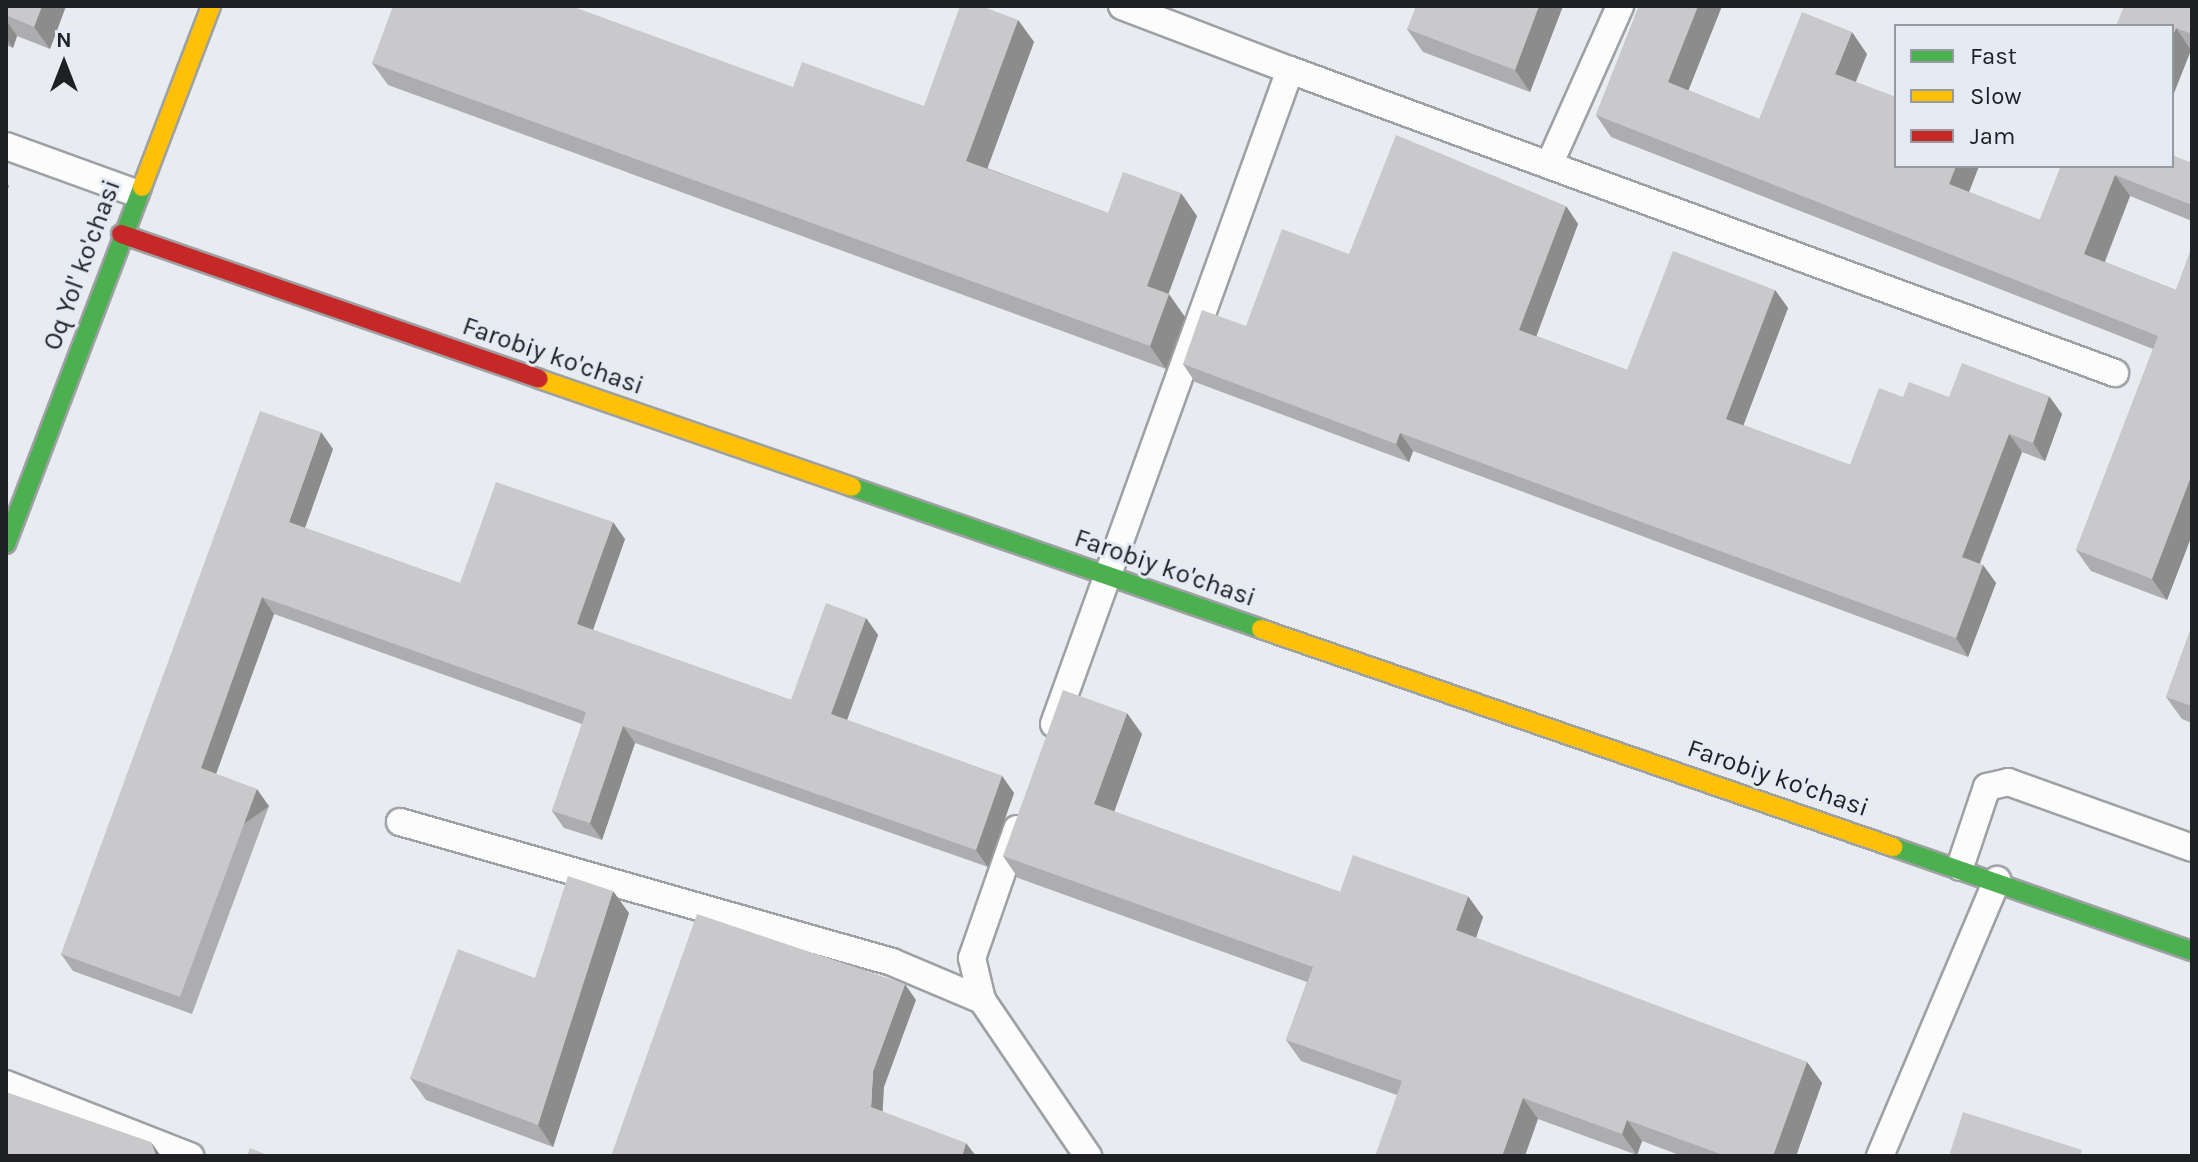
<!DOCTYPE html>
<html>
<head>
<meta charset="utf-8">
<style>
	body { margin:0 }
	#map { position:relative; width:2198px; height:1162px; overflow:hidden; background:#e8ecf0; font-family:Karla,sans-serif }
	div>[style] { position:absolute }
	.roads { filter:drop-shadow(2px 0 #9ea1a4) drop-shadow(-2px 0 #9ea1a4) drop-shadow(0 2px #9ea1a4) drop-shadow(0 -2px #9ea1a4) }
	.lane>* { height:26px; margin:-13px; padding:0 13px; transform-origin:13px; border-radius:13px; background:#fcfcfd }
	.fast>* { height:18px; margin:-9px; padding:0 9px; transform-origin:9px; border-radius:9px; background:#4caf50 }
	.slow>* { height:18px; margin:-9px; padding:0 9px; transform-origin:9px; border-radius:9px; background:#ffc107 }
	.jam>* { height:18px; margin:-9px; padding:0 9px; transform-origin:9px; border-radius:9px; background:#c62828 }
	.wall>* { inset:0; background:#adacae }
	.shaded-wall>* { inset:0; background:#8d8c8d; transform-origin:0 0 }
	.building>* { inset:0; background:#c9c8ca }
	span { translate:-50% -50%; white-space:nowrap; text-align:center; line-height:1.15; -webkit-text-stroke:6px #e4ebf4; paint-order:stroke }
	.street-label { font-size:26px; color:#1e2023 }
	.frame { position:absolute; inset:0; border:8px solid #1e2023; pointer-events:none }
	.legend { position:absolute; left:1894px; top:24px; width:280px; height:144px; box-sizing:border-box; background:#e4ebf4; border:2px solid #959aa0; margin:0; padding:10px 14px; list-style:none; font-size:24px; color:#1e2023 }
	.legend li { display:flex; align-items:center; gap:16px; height:40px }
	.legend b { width:40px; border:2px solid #959aa0 }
	.north { position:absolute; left:24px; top:24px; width:80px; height:80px; -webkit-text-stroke:6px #e4ebf4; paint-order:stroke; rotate:0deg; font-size:22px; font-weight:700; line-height:32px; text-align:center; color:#1e2023 }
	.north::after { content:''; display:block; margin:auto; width:28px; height:36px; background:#1e2023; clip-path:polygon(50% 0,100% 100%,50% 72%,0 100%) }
</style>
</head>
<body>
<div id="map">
	<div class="roads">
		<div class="lane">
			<div style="left:1122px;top:6px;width:180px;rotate:20.9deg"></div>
			<div style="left:6px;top:146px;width:138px;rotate:19.9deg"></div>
			<div style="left:1549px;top:165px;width:174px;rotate:-65.9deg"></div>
			<div style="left:1054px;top:724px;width:695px;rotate:-70.16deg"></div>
			<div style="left:1290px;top:70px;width:879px;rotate:20.17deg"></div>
			<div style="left:400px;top:822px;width:512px;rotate:15.88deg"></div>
			<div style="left:892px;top:962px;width:98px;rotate:22.9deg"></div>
			<div style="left:1017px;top:829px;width:137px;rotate:109.2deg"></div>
			<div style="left:972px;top:958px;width:43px;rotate:76.6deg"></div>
			<div style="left:982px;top:1000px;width:189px;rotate:55.8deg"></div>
			<div style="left:1960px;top:867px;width:84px;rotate:-71.4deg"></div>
			<div style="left:1987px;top:787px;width:22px;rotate:-13deg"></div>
			<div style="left:2008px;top:782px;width:195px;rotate:19.7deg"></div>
			<div style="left:6px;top:1084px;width:198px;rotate:21.4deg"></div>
			<div style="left:1880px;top:1156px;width:300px;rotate:-67deg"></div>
		</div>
		<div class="fast">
			<div style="left:852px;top:487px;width:433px;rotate:19.1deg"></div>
			<div style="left:6px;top:544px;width:382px;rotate:-69.1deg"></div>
			<div style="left:1893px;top:847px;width:317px;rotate:19.2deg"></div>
		</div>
		<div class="slow">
			<div style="left:142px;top:187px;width:194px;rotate:-69.1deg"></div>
			<div style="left:539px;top:379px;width:331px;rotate:19deg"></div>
			<div style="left:1261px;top:629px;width:669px;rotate:19.03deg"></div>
		</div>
		<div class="jam">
			<div style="left:121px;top:234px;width:442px;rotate:19.1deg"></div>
		</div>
	</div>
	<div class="wall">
		<div style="clip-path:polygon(6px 6px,66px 6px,50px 49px,17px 36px,13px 48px,6px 45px)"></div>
		<div style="clip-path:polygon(1563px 6px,1530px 92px,1423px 52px,1407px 29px)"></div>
		<div style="clip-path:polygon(1639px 6px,1722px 6px,1688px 90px,1759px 119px,1867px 54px,1856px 82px,1896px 166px,1979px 166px,1969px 192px,2040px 220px,2061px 166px,2192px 163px,2192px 221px,2130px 196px,2105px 262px,2176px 290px,2192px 247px,2192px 535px,2167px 600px,2091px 571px,2076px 550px,2153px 349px,1611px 137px,1596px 115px)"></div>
		<div style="clip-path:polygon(2192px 6px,2192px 50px,2191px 50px,2172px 98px,2172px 26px)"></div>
		<div style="clip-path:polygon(1018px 20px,1034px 42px,987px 168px,1108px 213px,1197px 216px,1168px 294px,1185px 317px,1166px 369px,388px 85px,372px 63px,793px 87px,924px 106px)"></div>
		<div style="clip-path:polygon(1566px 206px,1578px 224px,1536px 336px,1627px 370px,1775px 290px,1788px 308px,1743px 425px,1850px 465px,1903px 397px,1949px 397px,2062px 414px,2045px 461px,2022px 452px,1980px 564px,1983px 565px,1996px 583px,1968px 657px,1413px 451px,1409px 462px,1195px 382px,1183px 364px,1246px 326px,1349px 254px)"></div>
		<div style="clip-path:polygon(333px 449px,305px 528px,460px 583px,625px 539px,593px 630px,791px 700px,866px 618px,878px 635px,847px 720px,1002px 776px,1014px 793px,988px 867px,635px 743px,602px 840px,564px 828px,552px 811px,582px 724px,274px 614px,216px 774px,269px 806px,192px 1014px,73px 971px,61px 954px)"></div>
		<div style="clip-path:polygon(2192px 626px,2192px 723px,2182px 719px,2166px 697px)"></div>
		<div style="clip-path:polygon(1142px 734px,1114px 812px,1340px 892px,1483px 917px,1476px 938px,1807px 1062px,1822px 1083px,1796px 1156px,1682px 1156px,1642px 1141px,1637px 1155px,1538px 1119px,1397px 1095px,1301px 1061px,1286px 1040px,1307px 982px,1018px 878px,1003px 856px)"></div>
		<div style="clip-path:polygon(629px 913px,553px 1147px,426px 1100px,410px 1078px,535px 978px)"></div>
	</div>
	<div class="shaded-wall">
		<div style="clip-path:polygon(42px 6px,66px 6px,50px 49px,34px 27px)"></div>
		<div style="clip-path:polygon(1539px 6px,1563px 6px,1530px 92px,1515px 70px)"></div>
		<div style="clip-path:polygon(1698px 6px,1722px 6px,1683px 104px,1668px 82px)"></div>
		<div style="clip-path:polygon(6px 20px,17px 36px,13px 48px,6px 38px)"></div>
		<div style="clip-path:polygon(1018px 20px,1034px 42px,982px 183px,966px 161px)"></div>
		<div style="clip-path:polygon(2176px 28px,2191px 50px,2172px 98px,2172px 38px)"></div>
		<div style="clip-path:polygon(1852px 32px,1867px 54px,1850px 95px,1835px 74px)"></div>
		<div style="clip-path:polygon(1956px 166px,1979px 166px,1964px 205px,1949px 184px)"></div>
		<div style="clip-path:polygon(2115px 175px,2130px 196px,2099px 276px,2084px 254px)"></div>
		<div style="clip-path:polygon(6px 181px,9px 186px,6px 195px)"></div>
		<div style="clip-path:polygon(1181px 193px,1197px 216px,1163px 309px,1147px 286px)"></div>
		<div style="clip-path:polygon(1566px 206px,1578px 224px,1532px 348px,1519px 330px)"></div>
		<div style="clip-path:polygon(1775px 290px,1788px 308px,1739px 437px,1726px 419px)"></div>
		<div style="clip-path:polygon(1169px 294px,1185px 317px,1166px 369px,1150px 346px)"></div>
		<div style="clip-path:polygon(2049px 396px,2062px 414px,2045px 461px,2033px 443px)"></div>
		<div style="clip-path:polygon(321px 432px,333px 449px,301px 539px,289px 522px)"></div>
		<div style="clip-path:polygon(1400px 433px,1413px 451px,1409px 462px,1396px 444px)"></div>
		<div style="clip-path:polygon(2009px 434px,2022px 452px,1975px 575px,1962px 557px)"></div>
		<div style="clip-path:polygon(2192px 474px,2192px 535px,2167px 600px,2152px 579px)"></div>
		<div style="clip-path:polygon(613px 522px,625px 539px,589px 641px,577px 624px)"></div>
		<div style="clip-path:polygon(1983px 565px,1996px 583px,1968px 657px,1956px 638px)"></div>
		<div style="clip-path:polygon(262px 597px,274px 614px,212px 785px,201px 768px)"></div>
		<div style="clip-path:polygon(866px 618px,878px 635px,843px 731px,831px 714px)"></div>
		<div style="clip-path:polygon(1127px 713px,1142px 734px,1109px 826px,1094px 804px)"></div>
		<div style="clip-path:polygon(623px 726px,635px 743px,602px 840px,590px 823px)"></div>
		<div style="clip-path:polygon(1002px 776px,1014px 793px,988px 867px,976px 850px)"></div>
		<div style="left:257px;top:789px;width:21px;height:222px;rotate:55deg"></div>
		<div style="clip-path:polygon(613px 891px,629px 913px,553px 1147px,538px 1125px)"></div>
		<div style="clip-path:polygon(1468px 896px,1483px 917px,1471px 952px,1456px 930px)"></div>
		<div style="clip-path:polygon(905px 984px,916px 1000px,884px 1087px,882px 1123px,871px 1107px,873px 1071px)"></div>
		<div style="clip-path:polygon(1807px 1062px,1822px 1083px,1796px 1156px,1773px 1156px)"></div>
		<div style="clip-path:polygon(1523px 1098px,1538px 1119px,1525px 1156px,1502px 1156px)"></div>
		<div style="clip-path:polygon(1627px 1120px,1642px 1141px,1637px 1155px,1622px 1134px)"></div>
		<div style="clip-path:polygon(151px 1142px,161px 1156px,156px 1156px)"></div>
		<div style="clip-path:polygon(966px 1143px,976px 1156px,962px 1156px)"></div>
	</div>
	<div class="building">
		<div style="clip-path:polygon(6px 6px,42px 6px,34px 27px,6px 15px)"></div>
		<div style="clip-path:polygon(393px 6px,571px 6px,793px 87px,802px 62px,924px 106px,960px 6px,981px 6px,1018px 20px,966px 161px,1108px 213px,1123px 172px,1181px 193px,1147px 286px,1169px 294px,1150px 346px,372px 63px)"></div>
		<div style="clip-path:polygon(1416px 6px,1539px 6px,1515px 70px,1407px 29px)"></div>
		<div style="clip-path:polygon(1639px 6px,1698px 6px,1668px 82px,1759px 119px,1802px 12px,1852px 32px,1835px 74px,1896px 97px,1896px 166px,1956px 166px,1949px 184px,2040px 220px,2061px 166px,2172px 166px,2172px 155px,2192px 163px,2192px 205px,2115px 175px,2084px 254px,2176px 290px,2192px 247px,2192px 474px,2152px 579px,2076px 550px,2158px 336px,1596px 115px)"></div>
		<div style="clip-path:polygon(2124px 6px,2192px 6px,2192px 34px,2176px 28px,2172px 38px,2172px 26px,2116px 26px)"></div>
		<div style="clip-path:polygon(1396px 135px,1566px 206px,1519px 330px,1627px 370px,1673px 251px,1775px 290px,1726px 419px,1850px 465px,1879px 388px,1903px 397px,1909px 382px,1949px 397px,1962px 363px,2049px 396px,2033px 443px,2009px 434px,1962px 557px,1983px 565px,1956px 638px,1400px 433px,1396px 444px,1183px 364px,1202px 310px,1246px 326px,1282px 229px,1349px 254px)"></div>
		<div style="clip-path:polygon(260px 411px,321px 432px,289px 522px,460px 583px,496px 482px,613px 522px,577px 624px,791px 700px,826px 603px,866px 618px,831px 714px,1002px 776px,976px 850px,623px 726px,590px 823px,552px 811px,586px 712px,262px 597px,201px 768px,257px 789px,180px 997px,61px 954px)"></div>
		<div style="clip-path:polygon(2192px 626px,2192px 706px,2166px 697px)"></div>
		<div style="clip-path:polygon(1063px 690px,1127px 713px,1094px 804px,1340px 892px,1353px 855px,1468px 896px,1456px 930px,1807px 1062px,1773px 1156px,1726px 1156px,1627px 1120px,1622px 1134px,1523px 1098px,1502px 1156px,1375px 1156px,1402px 1081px,1286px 1040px,1313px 967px,1003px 856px)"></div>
		<div style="clip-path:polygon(568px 876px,613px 891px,538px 1125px,410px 1078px,458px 949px,535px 978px)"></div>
		<div style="clip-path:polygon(697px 914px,905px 984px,873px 1071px,871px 1107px,966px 1143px,962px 1156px,611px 1156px)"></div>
		<div style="clip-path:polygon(6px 1092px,151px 1142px,156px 1156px,6px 1156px)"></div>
		<div style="clip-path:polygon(1963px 1112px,2082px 1150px,2080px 1156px,1949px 1156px)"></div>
		<div style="clip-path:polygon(250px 1148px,270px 1156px,247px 1156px)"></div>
	</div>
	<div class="street-label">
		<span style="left:82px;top:265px;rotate:-70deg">Oq Yol' ko'chasi</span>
		<span style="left:553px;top:356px;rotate:19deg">Farobiy ko'chasi</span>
		<span style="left:1165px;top:568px;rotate:19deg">Farobiy ko'chasi</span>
		<span style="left:1778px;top:778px;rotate:19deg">Farobiy ko'chasi</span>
	</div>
	<div class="frame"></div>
	<ul class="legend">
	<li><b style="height:10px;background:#4caf50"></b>Fast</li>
	<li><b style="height:10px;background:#ffc107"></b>Slow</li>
	<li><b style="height:10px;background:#c62828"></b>Jam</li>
	</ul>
	<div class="north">N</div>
</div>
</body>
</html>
